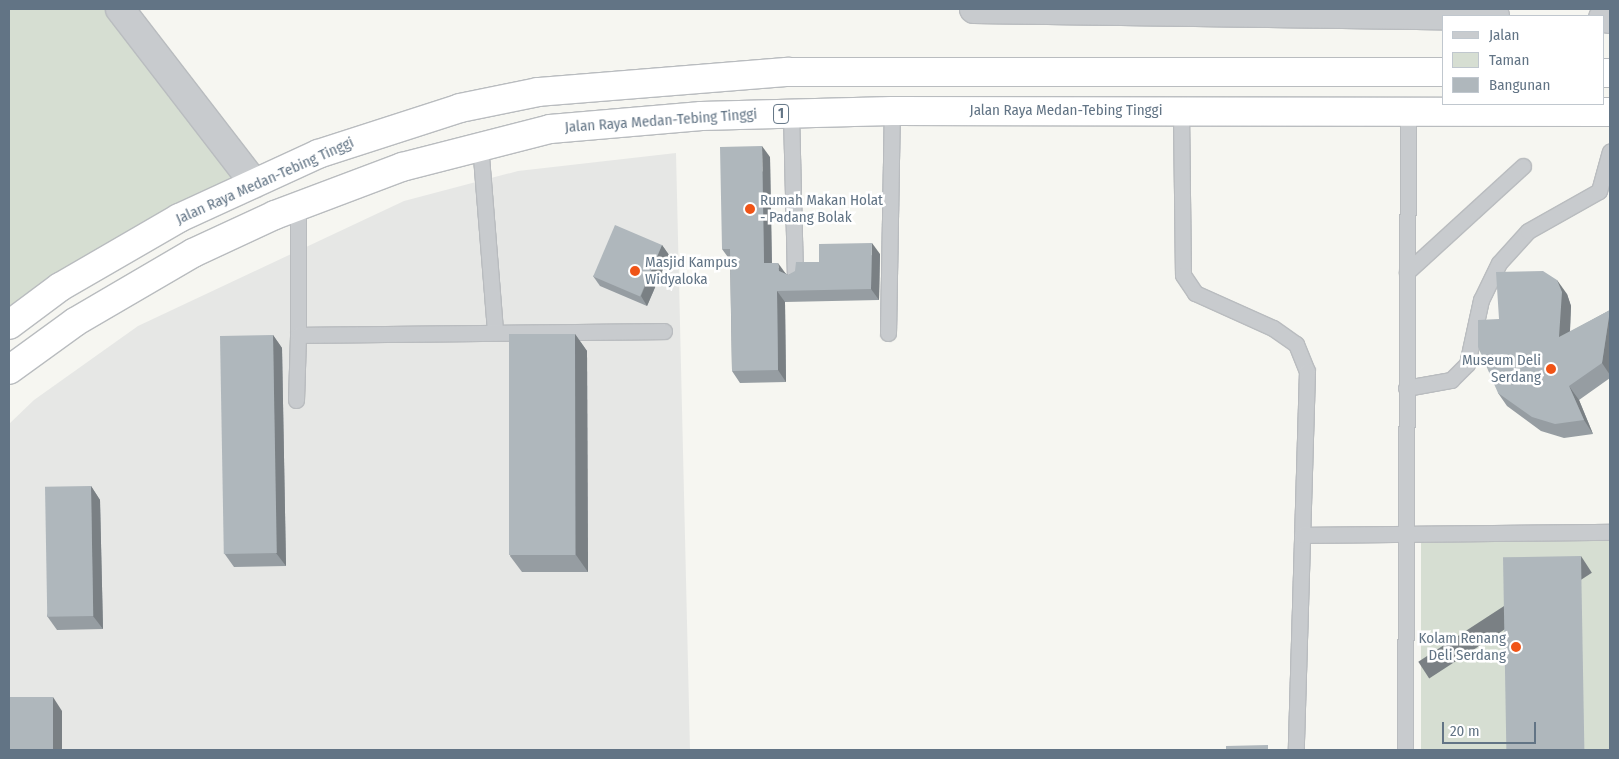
<!DOCTYPE html>
<html>
<head>
<meta charset="utf-8">
<style>
	body { margin:0 }
	#map { position:relative; width:1619px; height:759px; overflow:hidden; background:#f6f6f1; font-family:"Fira Sans Condensed",sans-serif }
	div>[style] { position:absolute }
	.built>* { inset:0; background:#e6e7e5 }
	.green>* { inset:0; background:#d6ded2; transform-origin:0 0 }
	.roads { filter:drop-shadow(1px 0 #b9bcbf) drop-shadow(-1px 0 #b9bcbf) drop-shadow(0 1px #b9bcbf) drop-shadow(0 -1px #b9bcbf) }
	.lane>* { height:15px; margin:-7.5px; padding:0 7.5px; transform-origin:7.5px; border-radius:7.5px; background:#c8cbce }
	.street>* { height:28px; margin:-14px; padding:0 14px; transform-origin:14px; border-radius:14px; background:#c8cbce }
	.highway>* { height:28px; margin:-14px; padding:0 14px; transform-origin:14px; border-radius:14px; background:#fff }
	.wall>* { inset:0; background:#969da2 }
	.shaded-wall>* { inset:0; background:#7a8084; transform-origin:0 0 }
	.building>* { inset:0; background:#afb7bc; transform-origin:0 0 }
	.dots>* { width:14px; height:14px; translate:-50% -50%; box-sizing:border-box; border:2px solid #fff; border-radius:50% }
	span { translate:-50% -50%; white-space:nowrap; text-align:center; line-height:1.15; -webkit-text-stroke:5px #fff; paint-order:stroke }
	.shield-label span { padding:1px 4px; background:#fff; border:1px solid; border-radius:4px; -webkit-text-stroke-width:0 }
	.shield-label { font-size:14px; color:#627485; font-weight:700 }
	.street-label { font-size:15px; color:#627485 }
	.poi-label { font-size:15px; color:#627485 }
	.left { translate:0 -50%; text-align:left }
	.right { translate:-100% -50%; text-align:right }
	.frame { position:absolute; inset:0; border:10px solid #627485; pointer-events:none }
	.legend { position:absolute; left:1442px; top:15px; width:162px; height:90px; box-sizing:border-box; background:#fff; border:1px solid #c0c7ce; margin:0; padding:6px 9px; list-style:none; font-size:15px; color:#627485 }
	.legend li { display:flex; align-items:center; gap:10px; height:25px }
	.legend b { width:25px; border:1px solid #c0c7ce }
	.scale { position:absolute; left:1442px; top:722px; width:94px; height:22px; box-sizing:border-box; border:2px solid #627485; border-top:0; padding-left:6px; font-size:15px; line-height:18px; white-space:nowrap; color:#627485; -webkit-text-stroke:4px #fff; paint-order:stroke }
</style>
</head>
<body>
<div id="map">
	<div class="built">
		<div style="clip-path:polygon(676px 153px,690px 750px,9px 750px,9px 424px,34px 400px,138px 326px,404px 201px,518px 171px)"></div>
	</div>
	<div class="green">
		<div style="clip-path:polygon(9px 9px,105px 9px,239px 179px,9px 320px)"></div>
		<div style="left:1610px;top:541px;width:209px;height:189px;rotate:90deg"></div>
	</div>
	<div class="roads">
		<div class="lane">
			<div style="left:1181px;top:112px;width:163px;rotate:89.3deg"></div>
			<div style="left:1183px;top:275px;width:22px;rotate:56deg"></div>
			<div style="left:1195px;top:293px;width:85px;rotate:24.2deg"></div>
			<div style="left:1273px;top:328px;width:28px;rotate:35deg"></div>
			<div style="left:1296px;top:344px;width:29px;rotate:68deg"></div>
			<div style="left:1307px;top:371px;width:379px;rotate:91.7deg"></div>
			<div style="left:791px;top:113px;width:164px;rotate:88.6deg"></div>
			<div style="left:480px;top:144px;width:187px;rotate:85.4deg"></div>
			<div style="left:1407px;top:272px;width:157px;rotate:-42.4deg"></div>
			<div style="left:888px;top:333px;width:222px;rotate:-89deg"></div>
			<div style="left:298px;top:335px;width:130px;rotate:-90deg"></div>
			<div style="left:1406px;top:388px;width:46px;rotate:-10.1deg"></div>
			<div style="left:1451px;top:380px;width:23px;rotate:-45deg"></div>
			<div style="left:1467px;top:364px;width:66px;rotate:-77.7deg"></div>
			<div style="left:1481px;top:300px;width:41px;rotate:-64.1deg"></div>
			<div style="left:1499px;top:263px;width:43px;rotate:-47.8deg"></div>
			<div style="left:1528px;top:231px;width:81px;rotate:-29.4deg"></div>
			<div style="left:1599px;top:191px;width:41px;rotate:-74.6deg"></div>
			<div style="left:296px;top:400px;width:65px;rotate:-88.2deg"></div>
			<div style="left:298px;top:335px;width:366px;rotate:-0.6deg"></div>
			<div style="left:1302px;top:535px;width:308px;rotate:-0.6deg"></div>
			<div style="left:1405px;top:750px;width:639px;rotate:-89.73deg"></div>
		</div>
		<div class="street">
			<div style="left:120px;top:9px;width:220px;rotate:52.4deg"></div>
			<div style="left:974px;top:9px;width:521px;rotate:0.77deg"></div>
			<div style="left:1603px;top:18px;width:7px;rotate:8deg"></div>
		</div>
		<div class="highway">
			<div style="left:1603px;top:73px;width:7px"></div>
			<div style="left:9px;top:325px;width:64px;rotate:-36.7deg"></div>
			<div style="left:60px;top:287px;width:138px;rotate:-30.1deg"></div>
			<div style="left:179px;top:218px;width:153px;rotate:-24.7deg"></div>
			<div style="left:318px;top:154px;width:149px;rotate:-17.9deg"></div>
			<div style="left:460px;top:108px;width:80px;rotate:-11.6deg"></div>
			<div style="left:538px;top:92px;width:250px;rotate:-4.6deg"></div>
			<div style="left:787px;top:72px;width:656px"></div>
			<div style="left:9px;top:370px;width:82px;rotate:-36deg"></div>
			<div style="left:75px;top:322px;width:137px;rotate:-30.3deg"></div>
			<div style="left:193px;top:253px;width:90px;rotate:-24.9deg"></div>
			<div style="left:275px;top:215px;width:136px;rotate:-20.7deg"></div>
			<div style="left:402px;top:167px;width:153px;rotate:-14.4deg"></div>
			<div style="left:550px;top:129px;width:152px;rotate:-4.9deg"></div>
			<div style="left:701px;top:116px;width:191px;rotate:-1.5deg"></div>
			<div style="left:892px;top:111px;width:718px;rotate:0.08deg"></div>
		</div>
	</div>
	<div class="wall">
		<div style="clip-path:polygon(770px 157px,772px 263px,788px 275px,819px 262px,880px 254px,879px 300px,785px 302px,786px 382px,740px 383px,732px 371px,730px 260px,722px 249px)"></div>
		<div style="clip-path:polygon(662px 245px,669px 255px,647px 306px,600px 286px,593px 276px)"></div>
		<div style="clip-path:polygon(1567px 294px,1571px 306px,1570px 332px,1610px 310px,1610px 378px,1579px 400px,1593px 434px,1564px 438px,1541px 431px,1507px 406px,1498px 393px,1499px 319px)"></div>
		<div style="clip-path:polygon(575px 334px,587px 351px,588px 572px,522px 572px,510px 556px)"></div>
		<div style="clip-path:polygon(273px 335px,282px 348px,286px 566px,234px 567px,224px 553px)"></div>
		<div style="clip-path:polygon(91px 486px,100px 500px,103px 629px,57px 630px,47px 616px)"></div>
	</div>
	<div class="shaded-wall">
		<div style="clip-path:polygon(762px 146px,770px 157px,772px 274px,764px 263px)"></div>
		<div style="clip-path:polygon(872px 243px,880px 254px,879px 300px,871px 289px)"></div>
		<div style="clip-path:polygon(662px 245px,669px 255px,647px 306px,641px 296px)"></div>
		<div style="clip-path:polygon(778px 263px,786px 274px,779px 271px)"></div>
		<div style="clip-path:polygon(1557px 280px,1567px 294px,1571px 306px,1569px 351px,1559px 337px)"></div>
		<div style="clip-path:polygon(777px 291px,785px 302px,786px 382px,778px 370px)"></div>
		<div style="clip-path:polygon(1610px 310px,1610px 375px,1602px 363px)"></div>
		<div style="clip-path:polygon(575px 334px,587px 351px,588px 572px,576px 555px)"></div>
		<div style="clip-path:polygon(273px 335px,282px 348px,286px 566px,276px 553px)"></div>
		<div style="clip-path:polygon(1569px 386px,1579px 400px,1593px 434px,1584px 420px)"></div>
		<div style="clip-path:polygon(91px 486px,100px 500px,103px 629px,93px 616px)"></div>
		<div style="left:1581px;top:556px;width:20px;height:194px;rotate:57deg"></div>
		<div style="clip-path:polygon(53px 697px,62px 711px,62px 750px,52px 750px)"></div>
	</div>
	<div class="building">
		<div style="clip-path:polygon(762px 146px,764px 263px,778px 263px,779px 271px,788px 275px,795px 271px,796px 262px,819px 262px,819px 244px,872px 243px,871px 289px,777px 291px,778px 370px,732px 371px,730px 249px,722px 249px,720px 147px)"></div>
		<div style="left:615px;top:225px;width:51px;height:56px;rotate:23deg"></div>
		<div style="clip-path:polygon(1543px 271px,1557px 280px,1562px 292px,1559px 337px,1610px 310px,1602px 363px,1569px 386px,1584px 420px,1555px 424px,1532px 417px,1498px 393px,1478px 347px,1478px 320px,1499px 319px,1496px 272px)"></div>
		<div style="left:575px;top:334px;width:221px;height:66px;rotate:90deg"></div>
		<div style="left:273px;top:335px;width:218px;height:53px;rotate:89deg"></div>
		<div style="left:91px;top:486px;width:130px;height:46px;rotate:89deg"></div>
		<div style="left:1581px;top:556px;width:194px;height:78px;rotate:89deg"></div>
		<div style="left:9px;top:697px;width:44px;height:53px"></div>
		<div style="clip-path:polygon(1268px 745px,1268px 750px,1226px 750px,1226px 746px)"></div>
	</div>
	<div class="dots">
		<div style="left:750px;top:209px;background:#f05417"></div>
		<div style="left:635px;top:271px;background:#f05417"></div>
		<div style="left:1551px;top:369px;background:#f05417"></div>
		<div style="left:1516px;top:647px;background:#f05417"></div>
	</div>
	<div class="shield-label">
		<span style="left:781px;top:114px">1</span>
	</div>
	<div class="street-label">
		<span style="left:1066px;top:111px">Jalan Raya Medan-Tebing Tinggi</span>
		<span style="left:661px;top:121px;rotate:-4deg">Jalan Raya Medan-Tebing Tinggi</span>
		<span style="left:265px;top:181px;rotate:-24deg">Jalan Raya Medan-Tebing Tinggi</span>
	</div>
	<div class="poi-label">
		<span class="left" style="left:760px;top:209px">Rumah Makan Holat<br>- Padang Bolak</span>
		<span class="left" style="left:645px;top:271px">Masjid Kampus<br>Widyaloka</span>
		<span class="right" style="left:1541px;top:369px">Museum Deli<br>Serdang</span>
		<span class="right" style="left:1506px;top:647px">Kolam Renang<br>Deli Serdang</span>
	</div>
	<div class="frame"></div>
	<ul class="legend">
	<li><b style="height:6px;background:#c8cbce"></b>Jalan</li>
	<li><b style="height:14px;background:#d6ded2"></b>Taman</li>
	<li><b style="height:14px;background:#afb7bc"></b>Bangunan</li>
	</ul>
	<div class="scale">20 m</div>
</div>
</body>
</html>
